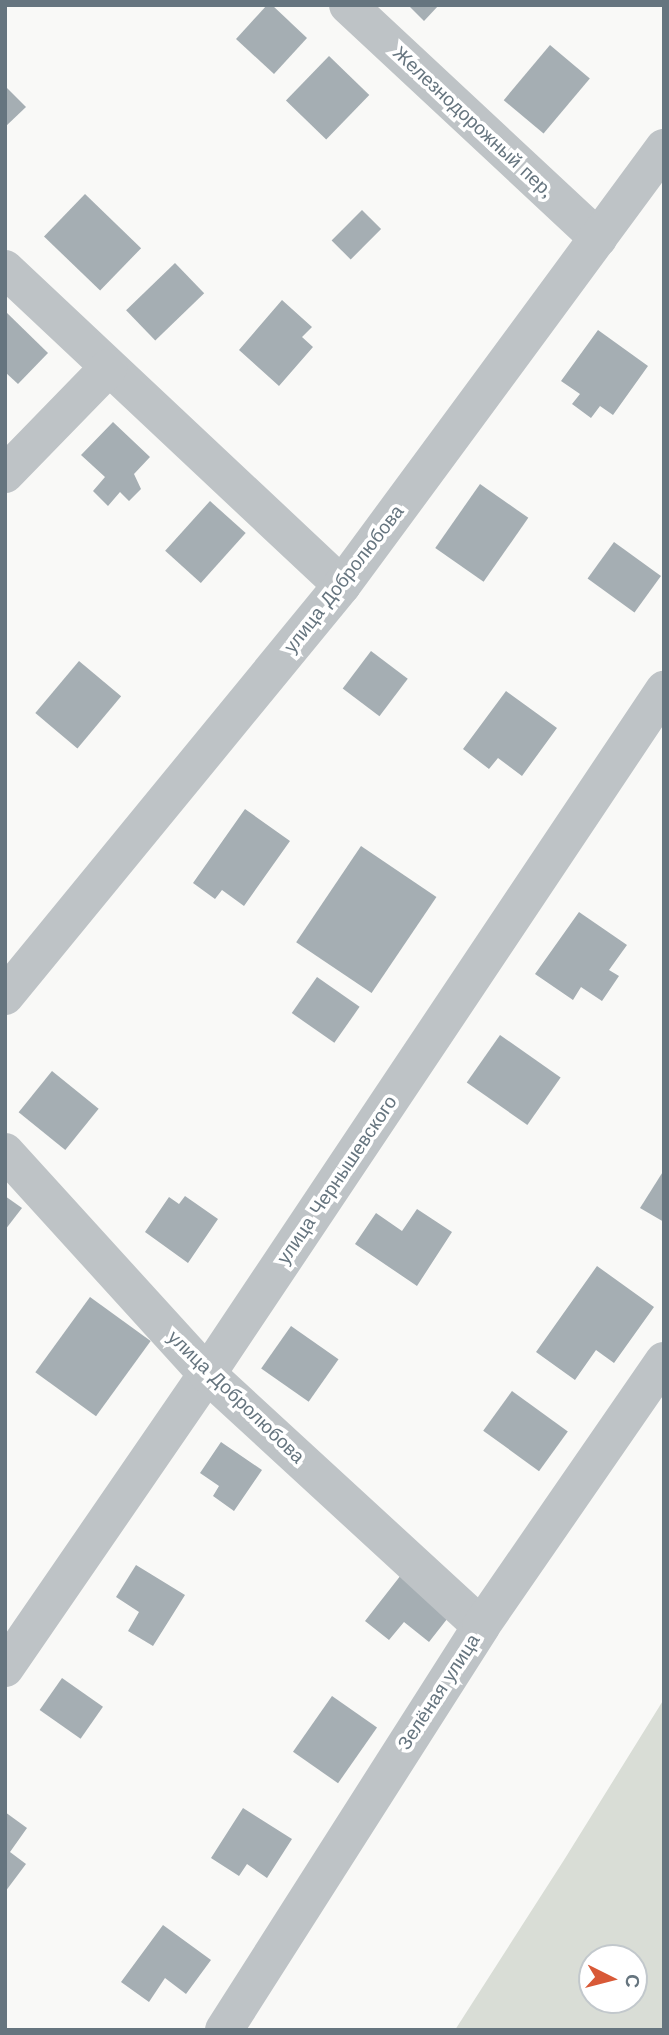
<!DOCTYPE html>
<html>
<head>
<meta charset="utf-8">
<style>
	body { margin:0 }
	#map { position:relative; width:669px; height:2035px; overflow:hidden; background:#f9f9f7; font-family:"Work Sans",sans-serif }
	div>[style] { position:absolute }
	.green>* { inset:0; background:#d9ddd6 }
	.building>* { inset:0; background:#a5aeb3; transform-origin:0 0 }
	.street>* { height:38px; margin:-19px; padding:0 19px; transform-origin:19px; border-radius:19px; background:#bec3c6 }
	span { translate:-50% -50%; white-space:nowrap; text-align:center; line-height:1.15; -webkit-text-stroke:7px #fff; paint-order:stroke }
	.street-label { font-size:19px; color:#66757f }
	.frame { position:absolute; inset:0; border:7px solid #66757f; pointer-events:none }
	.north { position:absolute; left:578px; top:1944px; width:70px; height:70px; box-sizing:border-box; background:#fff; border:2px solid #c2c8cc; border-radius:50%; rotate:96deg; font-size:19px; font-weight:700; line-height:28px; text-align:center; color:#66757f }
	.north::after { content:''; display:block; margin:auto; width:24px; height:32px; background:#d85937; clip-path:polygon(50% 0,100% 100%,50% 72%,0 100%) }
</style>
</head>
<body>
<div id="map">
	<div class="green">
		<div style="clip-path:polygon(evenodd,664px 1699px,664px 2030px,455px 2030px,564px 1860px,664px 1699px,592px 1958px,634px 1958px,634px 2000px,592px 2000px,592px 1958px)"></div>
	</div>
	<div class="building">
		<div style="clip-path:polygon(267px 5px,272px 5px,307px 38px,274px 74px,236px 39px)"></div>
		<div style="clip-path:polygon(408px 5px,439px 5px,424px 21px)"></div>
		<div style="left:550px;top:45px;width:52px;height:72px;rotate:40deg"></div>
		<div style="left:329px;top:56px;width:56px;height:62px;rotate:44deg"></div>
		<div style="clip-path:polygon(5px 86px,26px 107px,5px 127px)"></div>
		<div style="left:85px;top:194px;width:78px;height:59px;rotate:44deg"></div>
		<div style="left:362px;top:210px;width:27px;height:43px;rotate:45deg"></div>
		<div style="left:175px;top:263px;width:42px;height:68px;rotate:46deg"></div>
		<div style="clip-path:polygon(282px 300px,312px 327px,302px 337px,313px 347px,279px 386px,239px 350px)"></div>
		<div style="clip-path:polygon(5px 311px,48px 353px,18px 384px,5px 372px)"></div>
		<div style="clip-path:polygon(598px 330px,648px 366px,613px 415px,600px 406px,591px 418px,572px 404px,580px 394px,561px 381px)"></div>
		<div style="clip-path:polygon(113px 422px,150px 457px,134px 474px,141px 489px,129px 501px,120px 492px,108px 506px,93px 491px,105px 477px,81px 455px)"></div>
		<div style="left:480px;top:484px;width:59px;height:78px;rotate:35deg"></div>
		<div style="left:210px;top:501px;width:48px;height:67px;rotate:42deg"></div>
		<div style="left:614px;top:542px;width:58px;height:45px;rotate:36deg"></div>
		<div style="left:371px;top:651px;width:46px;height:47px;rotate:37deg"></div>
		<div style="left:79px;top:661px;width:55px;height:68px;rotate:40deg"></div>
		<div style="clip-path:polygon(506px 691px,557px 728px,522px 776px,498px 758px,489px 769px,463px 749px)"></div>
		<div style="clip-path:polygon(245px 809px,290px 841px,244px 906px,222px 890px,215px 899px,193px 883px)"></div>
		<div style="left:361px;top:846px;width:91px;height:116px;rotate:34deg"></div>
		<div style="clip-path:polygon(579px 912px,627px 945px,609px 970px,619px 976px,602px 1001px,581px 987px,573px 1000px,535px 974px)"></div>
		<div style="left:317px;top:977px;width:52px;height:44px;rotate:35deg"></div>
		<div style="left:500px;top:1035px;width:74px;height:58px;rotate:35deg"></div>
		<div style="left:52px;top:1071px;width:60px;height:53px;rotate:39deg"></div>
		<div style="clip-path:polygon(664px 1170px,664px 1222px,640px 1208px)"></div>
		<div style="clip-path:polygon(5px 1196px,22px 1208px,5px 1230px)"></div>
		<div style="clip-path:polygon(185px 1196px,218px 1219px,188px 1263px,145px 1232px,169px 1197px,179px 1204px)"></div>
		<div style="clip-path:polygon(417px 1209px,452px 1232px,417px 1286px,355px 1244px,376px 1213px,402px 1231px)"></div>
		<div style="clip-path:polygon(597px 1266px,654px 1307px,614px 1363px,596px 1350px,575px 1380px,536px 1352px)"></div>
		<div style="left:90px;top:1297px;width:75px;height:93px;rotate:36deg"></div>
		<div style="left:291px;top:1326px;width:58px;height:52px;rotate:35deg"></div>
		<div style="left:512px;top:1391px;width:69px;height:49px;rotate:36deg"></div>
		<div style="clip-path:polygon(221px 1442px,262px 1470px,234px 1511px,213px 1496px,219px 1486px,200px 1473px)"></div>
		<div style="clip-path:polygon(136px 1565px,185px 1595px,153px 1646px,128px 1631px,139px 1612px,116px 1597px)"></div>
		<div style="clip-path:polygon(401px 1575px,451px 1614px,429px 1642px,404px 1622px,389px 1640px,365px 1621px)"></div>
		<div style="left:62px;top:1678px;width:50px;height:39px;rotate:35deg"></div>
		<div style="left:332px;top:1696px;width:55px;height:68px;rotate:35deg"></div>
		<div style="clip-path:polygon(243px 1808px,292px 1839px,267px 1878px,247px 1864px,239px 1876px,211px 1858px)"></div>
		<div style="clip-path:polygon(5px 1812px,27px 1828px,10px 1852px,26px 1864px,5px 1892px)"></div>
		<div style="clip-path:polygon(163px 1925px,211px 1960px,186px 1994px,165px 1978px,149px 2002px,121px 1982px)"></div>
	</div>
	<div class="street">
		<div style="left:348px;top:5px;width:342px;rotate:43deg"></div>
		<div style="left:5px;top:269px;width:462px;rotate:43.2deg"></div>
		<div style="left:5px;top:474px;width:148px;rotate:-45.8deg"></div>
		<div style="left:5px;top:996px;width:531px;rotate:-50.65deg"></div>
		<div style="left:342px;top:585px;width:543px;rotate:-53.62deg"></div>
		<div style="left:5px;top:1152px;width:300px;rotate:47.7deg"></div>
		<div style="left:207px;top:1374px;width:372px;rotate:42.6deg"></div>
		<div style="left:5px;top:1668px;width:357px;rotate:-55.5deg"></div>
		<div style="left:207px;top:1374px;width:823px;rotate:-56.25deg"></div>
		<div style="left:224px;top:2030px;width:479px;rotate:-57.5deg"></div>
		<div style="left:481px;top:1626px;width:322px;rotate:-55.4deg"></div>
	</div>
	<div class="street-label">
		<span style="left:473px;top:122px;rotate:43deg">Железнодорожный пер,</span>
		<span style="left:344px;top:579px;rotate:-52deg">улица Добролюбова</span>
		<span style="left:337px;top:1180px;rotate:-56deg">улица Чернышевского</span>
		<span style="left:236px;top:1397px;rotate:44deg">улица Добролюбова</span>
		<span style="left:439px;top:1692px;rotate:-57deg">Зелёная улица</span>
	</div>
	<div class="frame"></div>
	<div class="north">С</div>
</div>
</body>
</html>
